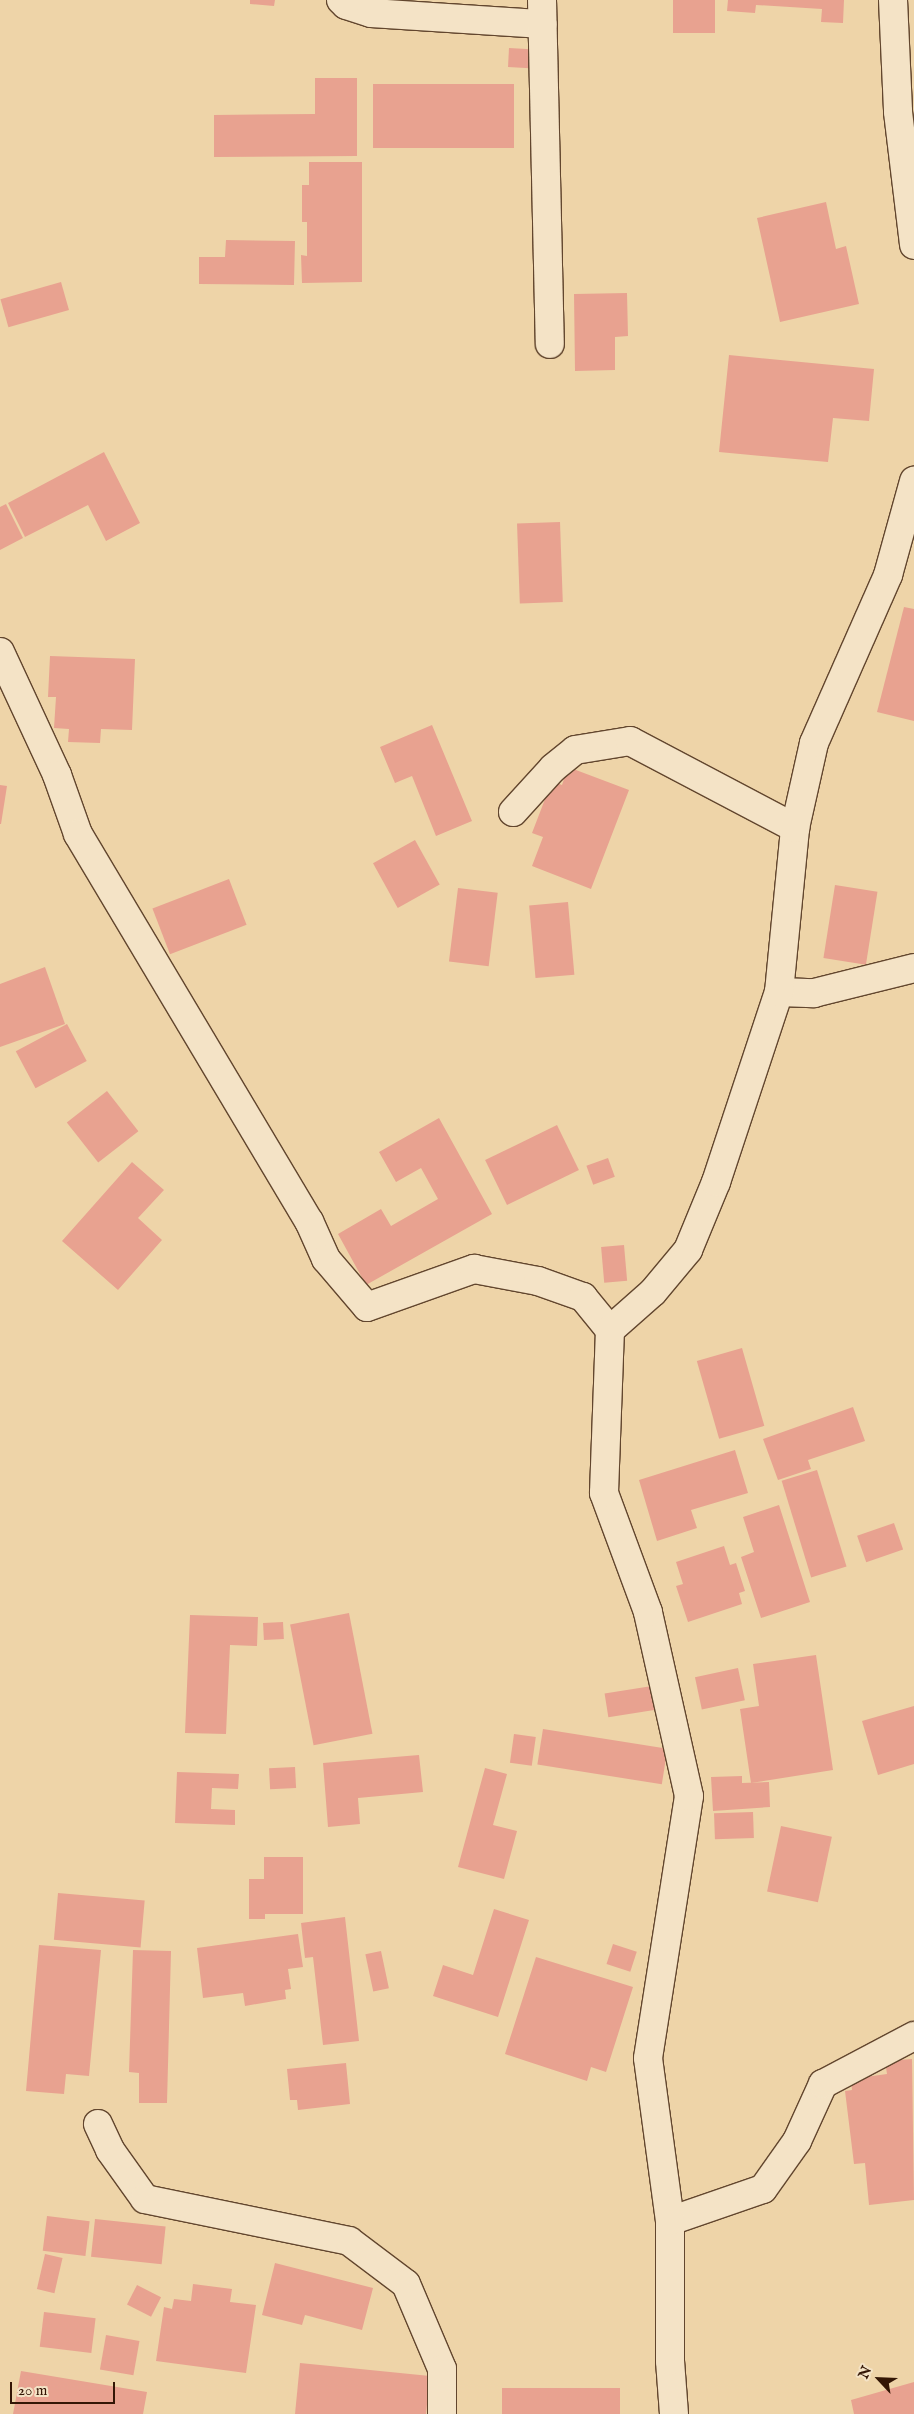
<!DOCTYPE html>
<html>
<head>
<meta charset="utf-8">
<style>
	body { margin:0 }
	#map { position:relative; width:914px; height:2414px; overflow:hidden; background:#eed4a8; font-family:"IM FELL English",serif }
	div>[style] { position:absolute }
	.building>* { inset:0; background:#e8a290; transform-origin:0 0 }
	.roads { filter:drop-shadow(1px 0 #62462e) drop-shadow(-1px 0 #62462e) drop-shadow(0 1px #62462e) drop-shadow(0 -1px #62462e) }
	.minor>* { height:28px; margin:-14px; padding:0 14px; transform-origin:14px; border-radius:14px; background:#f4e3c6 }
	span { translate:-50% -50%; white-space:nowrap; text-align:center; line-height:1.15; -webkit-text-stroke:4px #f4e3c6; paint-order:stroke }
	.north { position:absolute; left:854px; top:2354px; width:50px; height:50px; -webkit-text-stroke:4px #f4e3c6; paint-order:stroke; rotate:295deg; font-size:14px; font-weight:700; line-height:20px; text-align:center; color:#331605 }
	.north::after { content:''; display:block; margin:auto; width:18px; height:22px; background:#331605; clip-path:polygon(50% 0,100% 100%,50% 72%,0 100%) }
	.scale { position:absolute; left:10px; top:2382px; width:105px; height:22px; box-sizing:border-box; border:2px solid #331605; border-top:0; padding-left:6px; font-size:15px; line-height:18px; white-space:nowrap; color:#331605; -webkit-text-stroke:4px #f4e3c6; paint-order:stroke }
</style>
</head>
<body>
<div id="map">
	<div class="building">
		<div style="clip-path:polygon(250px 0,275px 0,274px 6px,250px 4px)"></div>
		<div style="left:673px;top:0;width:42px;height:33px"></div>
		<div style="clip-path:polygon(728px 0,844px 0,843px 23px,821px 22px,822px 9px,756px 5px,755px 13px,727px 11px)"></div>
		<div style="left:509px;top:48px;width:22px;height:19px;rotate:3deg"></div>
		<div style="clip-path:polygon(315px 78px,357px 78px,357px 156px,214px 157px,214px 115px,315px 114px)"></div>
		<div style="left:373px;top:84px;width:141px;height:64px"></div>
		<div style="clip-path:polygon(309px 162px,362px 162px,362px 282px,302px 283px,301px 255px,307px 256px,307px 222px,302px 222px,302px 185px,309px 185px)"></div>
		<div style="clip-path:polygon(826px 202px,836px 249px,846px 246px,859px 304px,780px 322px,757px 218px)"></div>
		<div style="clip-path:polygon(226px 240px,295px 241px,294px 285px,199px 284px,199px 257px,225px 257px)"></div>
		<div style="left:61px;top:282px;width:29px;height:63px;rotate:74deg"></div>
		<div style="clip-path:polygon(627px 293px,628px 336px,615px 337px,615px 370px,575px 371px,574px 294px)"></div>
		<div style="clip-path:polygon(729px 355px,874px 369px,869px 421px,833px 418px,828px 462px,719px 452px)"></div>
		<div style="clip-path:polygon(104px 452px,140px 523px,106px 541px,88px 505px,25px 537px,8px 503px)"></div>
		<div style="clip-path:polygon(6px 504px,23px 538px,0 550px,0 507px)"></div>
		<div style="left:560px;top:522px;width:80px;height:43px;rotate:88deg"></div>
		<div style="clip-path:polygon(904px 607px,914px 609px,914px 721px,877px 712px)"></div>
		<div style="clip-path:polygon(50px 656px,135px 659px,132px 730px,101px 729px,100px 743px,68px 742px,69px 729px,54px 728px,56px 697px,48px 697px)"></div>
		<div style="clip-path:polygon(432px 725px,472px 821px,436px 836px,412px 776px,395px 783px,380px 747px)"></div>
		<div style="clip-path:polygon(568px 767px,629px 790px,591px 889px,532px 866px,543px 837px,532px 833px,552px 781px,562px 785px)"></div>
		<div style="clip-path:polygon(0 785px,7px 786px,1px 824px,0 824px)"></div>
		<div style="left:415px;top:840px;width:51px;height:48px;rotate:61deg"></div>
		<div style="left:229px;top:879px;width:49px;height:82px;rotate:69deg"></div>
		<div style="left:835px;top:885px;width:43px;height:74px;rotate:9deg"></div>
		<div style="left:458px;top:888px;width:40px;height:74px;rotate:7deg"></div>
		<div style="left:568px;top:902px;width:73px;height:39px;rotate:85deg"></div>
		<div style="clip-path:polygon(45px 967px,65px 1024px,0 1047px,0 984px)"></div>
		<div style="left:67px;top:1024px;width:42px;height:58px;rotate:62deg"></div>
		<div style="left:107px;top:1091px;width:51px;height:51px;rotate:52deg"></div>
		<div style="clip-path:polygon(439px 1118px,492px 1214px,366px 1285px,338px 1234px,381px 1209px,391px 1226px,438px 1199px,421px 1168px,396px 1182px,379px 1152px)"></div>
		<div style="left:557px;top:1125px;width:50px;height:80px;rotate:64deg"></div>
		<div style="left:608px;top:1158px;width:20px;height:23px;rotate:70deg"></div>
		<div style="clip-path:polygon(132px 1162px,164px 1190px,138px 1218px,162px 1240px,118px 1290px,62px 1241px)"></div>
		<div style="left:624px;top:1245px;width:36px;height:23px;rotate:85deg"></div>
		<div style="left:742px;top:1348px;width:81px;height:47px;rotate:74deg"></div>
		<div style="clip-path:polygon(853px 1407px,865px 1441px,808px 1460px,811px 1469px,778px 1480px,763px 1439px)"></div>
		<div style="clip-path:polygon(735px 1450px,748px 1493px,691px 1510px,697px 1528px,657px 1541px,639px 1480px)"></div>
		<div style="left:817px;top:1470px;width:101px;height:37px;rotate:73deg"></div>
		<div style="clip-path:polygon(779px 1505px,810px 1602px,761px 1618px,741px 1557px,754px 1552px,743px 1517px)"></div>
		<div style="left:894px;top:1523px;width:28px;height:39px;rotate:71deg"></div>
		<div style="clip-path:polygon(724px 1546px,730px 1565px,736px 1563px,745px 1591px,739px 1593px,742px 1604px,688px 1622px,676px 1586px,683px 1584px,676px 1562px)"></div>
		<div style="left:349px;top:1613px;width:123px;height:60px;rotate:79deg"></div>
		<div style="clip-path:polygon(190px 1615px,258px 1617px,257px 1646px,230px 1645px,226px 1734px,185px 1733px)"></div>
		<div style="left:283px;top:1622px;width:17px;height:20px;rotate:87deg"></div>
		<div style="clip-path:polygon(816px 1655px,833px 1770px,751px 1783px,740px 1709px,759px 1706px,753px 1664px)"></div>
		<div style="left:738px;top:1668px;width:33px;height:44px;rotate:78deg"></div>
		<div style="left:652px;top:1686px;width:24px;height:48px;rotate:81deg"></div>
		<div style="clip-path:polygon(914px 1706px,914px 1764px,878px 1775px,862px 1721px)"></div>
		<div style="left:543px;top:1729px;width:126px;height:36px;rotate:9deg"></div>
		<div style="left:514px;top:1734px;width:22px;height:29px;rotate:8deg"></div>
		<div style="clip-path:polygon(419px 1755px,423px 1792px,358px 1798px,360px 1824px,328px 1827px,323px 1763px)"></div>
		<div style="left:295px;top:1767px;width:21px;height:26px;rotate:87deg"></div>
		<div style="clip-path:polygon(485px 1768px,507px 1774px,493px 1825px,517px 1831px,504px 1879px,458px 1867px)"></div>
		<div style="clip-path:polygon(177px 1772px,239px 1774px,238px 1789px,212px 1788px,211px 1809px,235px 1810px,235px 1825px,175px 1823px)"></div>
		<div style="clip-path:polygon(742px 1776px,742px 1783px,769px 1782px,770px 1807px,713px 1811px,711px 1777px)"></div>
		<div style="left:753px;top:1812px;width:26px;height:39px;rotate:88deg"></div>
		<div style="left:781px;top:1826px;width:52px;height:67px;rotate:12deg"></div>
		<div style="clip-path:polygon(264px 1857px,303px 1857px,303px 1914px,265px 1914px,265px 1919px,249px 1919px,249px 1879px,264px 1879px)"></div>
		<div style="left:58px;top:1893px;width:87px;height:47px;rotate:5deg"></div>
		<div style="clip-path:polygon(494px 1909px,529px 1920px,498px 2017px,433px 1996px,443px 1965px,473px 1975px)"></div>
		<div style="clip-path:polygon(345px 1917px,359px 2041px,323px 2045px,313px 1957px,305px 1958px,301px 1923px)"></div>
		<div style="clip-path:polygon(298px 1934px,303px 1967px,288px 1969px,291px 1989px,285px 1990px,286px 1999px,245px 2006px,243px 1993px,203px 1998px,197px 1948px)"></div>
		<div style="left:613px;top:1944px;width:25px;height:21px;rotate:18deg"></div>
		<div style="clip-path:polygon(39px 1945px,101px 1950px,89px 2076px,66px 2074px,64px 2094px,26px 2091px)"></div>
		<div style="clip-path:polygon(133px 1950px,171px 1951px,167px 2103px,139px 2103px,139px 2073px,129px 2072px)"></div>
		<div style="left:381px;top:1951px;width:38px;height:16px;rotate:78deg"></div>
		<div style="clip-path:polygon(536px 1957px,633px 1987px,606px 2072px,591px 2067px,587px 2081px,505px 2054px)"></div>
		<div style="clip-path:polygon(912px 2059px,914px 2200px,869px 2205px,865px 2163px,854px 2164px,845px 2091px,852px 2090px,851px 2079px,887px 2074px,885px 2061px)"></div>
		<div style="clip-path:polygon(346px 2063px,350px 2104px,298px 2110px,297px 2100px,290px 2100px,287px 2069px)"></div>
		<div style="left:47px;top:2216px;width:43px;height:35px;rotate:7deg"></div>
		<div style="left:95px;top:2219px;width:71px;height:38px;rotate:6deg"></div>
		<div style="left:45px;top:2254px;width:18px;height:36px;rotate:13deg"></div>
		<div style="clip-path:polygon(275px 2263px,373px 2288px,362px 2330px,305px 2315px,302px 2325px,262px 2315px)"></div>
		<div style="clip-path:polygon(193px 2284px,232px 2289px,230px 2302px,256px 2305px,246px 2373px,156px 2361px,164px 2307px,172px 2309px,174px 2299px,191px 2301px)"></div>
		<div style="left:137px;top:2285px;width:27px;height:22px;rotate:27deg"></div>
		<div style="left:44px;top:2312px;width:52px;height:35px;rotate:7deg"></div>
		<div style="left:106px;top:2335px;width:34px;height:35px;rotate:10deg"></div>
		<div style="clip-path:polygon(300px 2363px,430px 2376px,426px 2414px,295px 2414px)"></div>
		<div style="clip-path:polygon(21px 2371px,147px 2392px,143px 2414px,13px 2414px)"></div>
		<div style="clip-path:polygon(914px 2382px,914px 2414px,854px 2414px,851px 2400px)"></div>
		<div style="left:502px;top:2388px;width:118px;height:26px"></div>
	</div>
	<div class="roads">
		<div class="minor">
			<div style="left:341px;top:0;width:7px;rotate:45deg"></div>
			<div style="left:346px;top:5px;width:26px;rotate:18deg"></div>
			<div style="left:371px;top:13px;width:172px;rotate:3.7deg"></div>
			<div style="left:542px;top:0;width:344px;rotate:88.7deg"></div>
			<div style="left:893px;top:0;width:112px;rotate:87.4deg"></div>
			<div style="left:898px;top:112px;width:134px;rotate:83.1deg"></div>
			<div style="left:0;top:652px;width:136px;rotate:65.1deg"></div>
			<div style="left:57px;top:775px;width:63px;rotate:70.4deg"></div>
			<div style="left:78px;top:834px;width:451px;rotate:59.2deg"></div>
			<div style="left:309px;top:1221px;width:42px;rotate:65.9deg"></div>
			<div style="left:326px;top:1259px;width:63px;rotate:49.5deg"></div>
			<div style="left:367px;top:1307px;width:114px;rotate:-19.6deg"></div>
			<div style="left:474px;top:1269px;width:65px;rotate:10.6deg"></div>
			<div style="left:538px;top:1281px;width:48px;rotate:19.6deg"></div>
			<div style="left:583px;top:1297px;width:43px;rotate:50.7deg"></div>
			<div style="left:513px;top:812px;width:59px;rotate:-47.7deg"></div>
			<div style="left:553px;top:768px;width:28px;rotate:-39deg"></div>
			<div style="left:575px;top:750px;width:56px;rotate:-9.3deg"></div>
			<div style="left:630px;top:741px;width:187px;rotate:27.8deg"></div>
			<div style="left:779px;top:992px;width:35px;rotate:2deg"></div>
			<div style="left:814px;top:993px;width:103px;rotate:-14deg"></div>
			<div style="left:98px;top:2124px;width:29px;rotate:65deg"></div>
			<div style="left:110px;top:2150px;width:60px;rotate:54.5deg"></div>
			<div style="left:145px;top:2199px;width:208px;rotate:11.6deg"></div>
			<div style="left:349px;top:2241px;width:71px;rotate:37deg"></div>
			<div style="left:406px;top:2284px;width:92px;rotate:67deg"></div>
			<div style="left:442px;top:2369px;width:45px;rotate:90deg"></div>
			<div style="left:670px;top:2221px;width:98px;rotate:-19deg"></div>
			<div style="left:763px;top:2189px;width:59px;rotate:-54.7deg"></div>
			<div style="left:797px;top:2141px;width:63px;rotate:-65.5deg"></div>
			<div style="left:823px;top:2084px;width:103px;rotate:-27.8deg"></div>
			<div style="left:674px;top:2414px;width:53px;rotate:-94.3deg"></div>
			<div style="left:670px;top:2361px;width:140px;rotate:-90deg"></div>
			<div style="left:670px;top:2221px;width:164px;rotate:-97.7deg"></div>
			<div style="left:648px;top:2058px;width:265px;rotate:-81.1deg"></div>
			<div style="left:689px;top:1796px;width:189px;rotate:-102.6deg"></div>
			<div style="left:648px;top:1612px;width:127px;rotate:-110.3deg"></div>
			<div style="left:604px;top:1493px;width:163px;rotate:-87.9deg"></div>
			<div style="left:610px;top:1330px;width:57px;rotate:-41.5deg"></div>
			<div style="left:653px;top:1292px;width:55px;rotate:-50.2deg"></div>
			<div style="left:688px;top:1250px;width:74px;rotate:-67.6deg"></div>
			<div style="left:716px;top:1182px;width:200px;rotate:-71.7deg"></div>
			<div style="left:779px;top:992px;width:165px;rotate:-84.4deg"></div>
			<div style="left:795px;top:828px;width:87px;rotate:-77.4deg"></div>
			<div style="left:814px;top:743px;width:184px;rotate:-66.2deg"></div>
			<div style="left:888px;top:575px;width:98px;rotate:-74.5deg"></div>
		</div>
	</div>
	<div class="north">N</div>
	<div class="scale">20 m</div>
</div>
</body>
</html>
